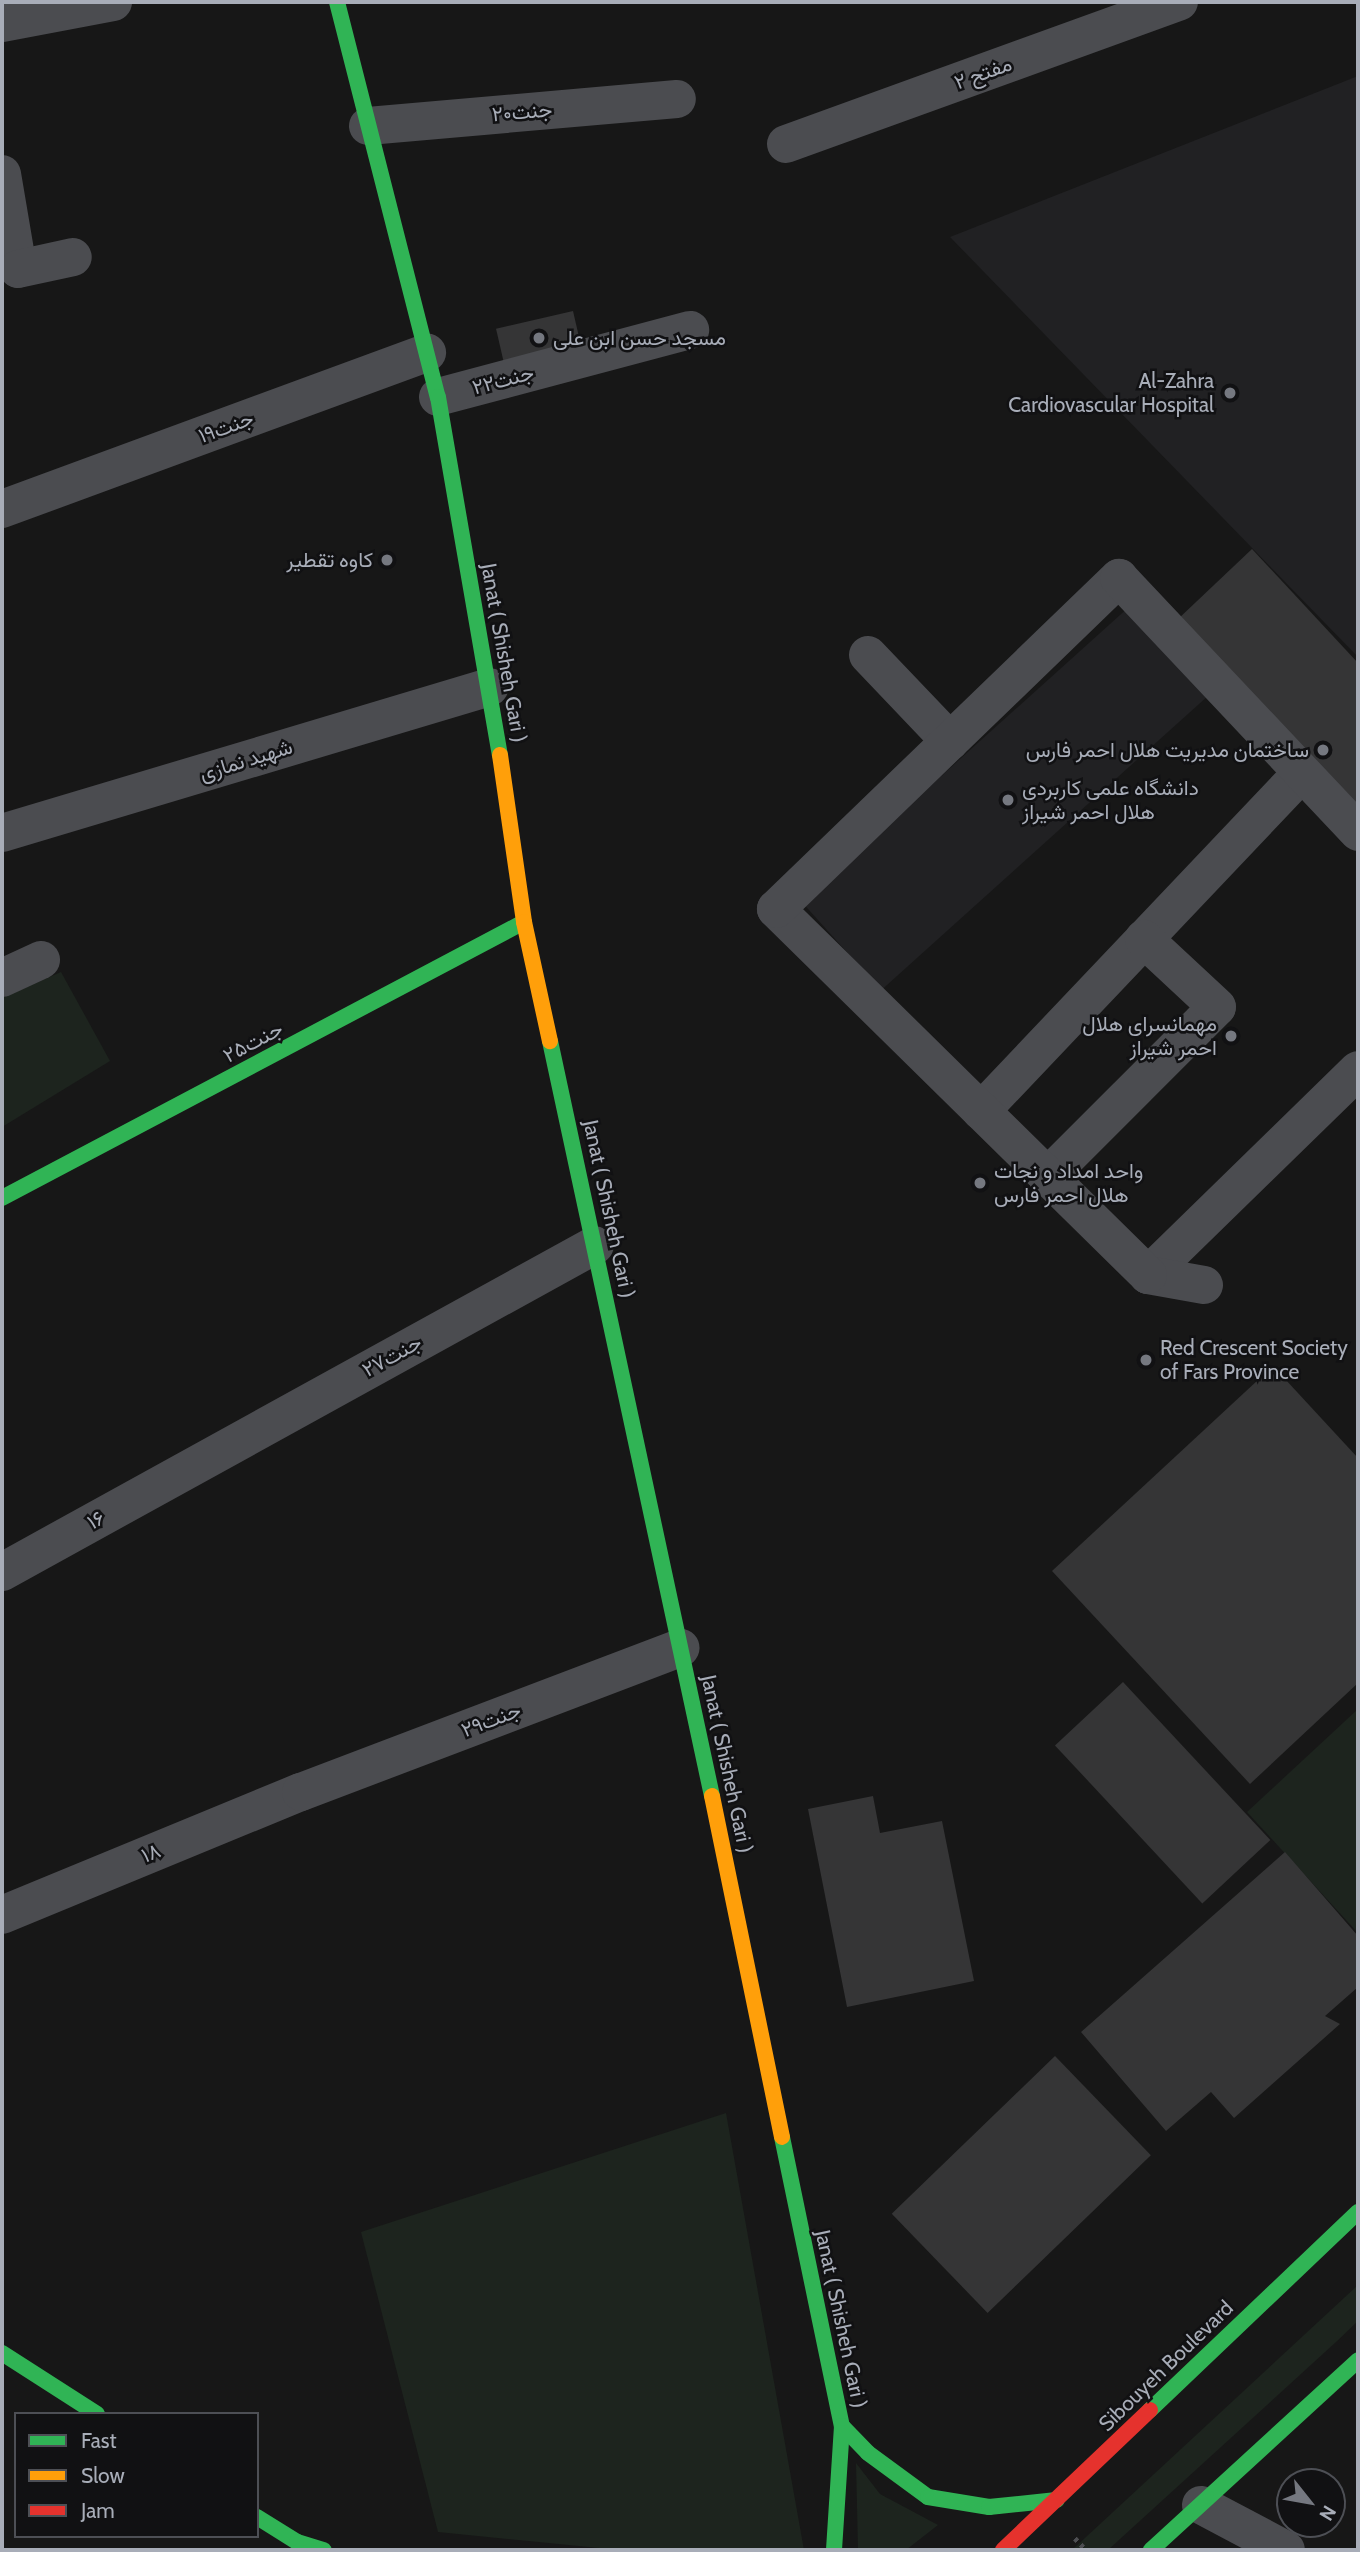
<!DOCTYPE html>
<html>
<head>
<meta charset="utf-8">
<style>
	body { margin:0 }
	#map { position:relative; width:1360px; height:2552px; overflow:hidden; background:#171717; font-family:Cabin,Vazirmatn,sans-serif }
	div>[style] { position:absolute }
	.built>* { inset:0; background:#212123; transform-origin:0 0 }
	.green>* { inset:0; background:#1d241e }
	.building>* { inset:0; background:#353536; transform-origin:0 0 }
	.path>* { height:4.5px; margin-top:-2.25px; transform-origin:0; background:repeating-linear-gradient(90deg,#4d4e52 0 3.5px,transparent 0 8.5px) }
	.street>* { height:38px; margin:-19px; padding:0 19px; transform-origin:19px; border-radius:19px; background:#4b4c50 }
	.fast>* { height:16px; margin:-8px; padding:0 8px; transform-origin:8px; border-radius:8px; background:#30b455 }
	.slow>* { height:16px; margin:-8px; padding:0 8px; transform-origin:8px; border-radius:8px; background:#ff9f0a }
	.jam>* { height:16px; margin:-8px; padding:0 8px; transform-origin:8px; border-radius:8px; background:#e5322d }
	.dots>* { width:19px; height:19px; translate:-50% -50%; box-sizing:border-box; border:4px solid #111113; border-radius:50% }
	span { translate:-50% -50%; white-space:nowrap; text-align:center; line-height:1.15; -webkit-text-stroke:5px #111113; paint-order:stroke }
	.street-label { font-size:21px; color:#a8adb8 }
	.poi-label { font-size:21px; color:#a8adb8 }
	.left { translate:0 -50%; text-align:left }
	.right { translate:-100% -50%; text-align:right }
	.frame { position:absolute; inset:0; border:4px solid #a8adb8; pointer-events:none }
	.legend { position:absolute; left:14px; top:2412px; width:245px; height:126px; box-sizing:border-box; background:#111113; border:2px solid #4d4f55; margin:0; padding:9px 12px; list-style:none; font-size:21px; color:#a8adb8 }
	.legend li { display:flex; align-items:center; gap:14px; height:35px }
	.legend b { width:35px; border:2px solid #4d4f55 }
	.north { position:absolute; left:1276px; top:2468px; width:70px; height:70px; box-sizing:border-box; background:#111113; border:2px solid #4d4f55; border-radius:50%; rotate:121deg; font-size:19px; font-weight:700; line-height:28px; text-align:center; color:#a8adb8 }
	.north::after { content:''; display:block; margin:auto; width:24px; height:32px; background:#757880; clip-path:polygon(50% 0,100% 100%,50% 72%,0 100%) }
</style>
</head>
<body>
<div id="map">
	<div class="built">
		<div style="clip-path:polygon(1358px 76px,1358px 657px,950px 237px)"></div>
		<div style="left:1130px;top:606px;width:119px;height:442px;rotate:48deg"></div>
	</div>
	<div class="green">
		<div style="clip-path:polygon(61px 972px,110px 1061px,2px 1127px,2px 998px)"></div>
		<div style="clip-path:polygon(1358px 1709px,1358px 1933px,1247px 1812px)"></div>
		<div style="clip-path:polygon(726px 2113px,804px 2550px,619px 2550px,438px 2532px,361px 2232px)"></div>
		<div style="clip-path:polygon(1358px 2285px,1358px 2321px,1336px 2342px,1108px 2550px,1072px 2550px)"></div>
		<div style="clip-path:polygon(856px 2463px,880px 2494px,938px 2525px,906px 2550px,858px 2550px)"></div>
	</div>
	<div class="building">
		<div style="left:573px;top:311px;width:37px;height:79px;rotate:77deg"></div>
		<div style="clip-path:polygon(1252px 549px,1358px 663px,1358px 815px,1177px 620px)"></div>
		<div style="clip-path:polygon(1273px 1366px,1358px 1458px,1358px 1683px,1250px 1784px,1052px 1571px)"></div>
		<div style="left:1123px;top:1682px;width:216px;height:93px;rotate:47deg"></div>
		<div style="clip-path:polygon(873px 1796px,880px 1833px,942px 1821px,974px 1981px,847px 2007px,808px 1809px)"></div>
		<div style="clip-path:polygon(1285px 1852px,1358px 1936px,1358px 1987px,1325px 2016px,1340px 2024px,1234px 2118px,1211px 2092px,1166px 2131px,1081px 2032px)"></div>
		<div style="left:1055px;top:2056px;width:138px;height:227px;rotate:46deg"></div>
	</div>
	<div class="path">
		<div style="left:1075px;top:2538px;width:16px;rotate:47deg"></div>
	</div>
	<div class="street">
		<div style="left:2px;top:23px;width:113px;rotate:-10.7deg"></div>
		<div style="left:368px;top:126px;width:310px;rotate:-5deg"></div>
		<div style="left:786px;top:144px;width:418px;rotate:-19.9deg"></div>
		<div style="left:2px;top:174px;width:96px;rotate:80.4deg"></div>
		<div style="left:18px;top:269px;width:56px;rotate:-12.3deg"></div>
		<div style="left:438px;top:397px;width:261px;rotate:-14.9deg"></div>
		<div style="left:2px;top:509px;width:453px;rotate:-20.2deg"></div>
		<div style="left:868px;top:655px;width:119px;rotate:46.4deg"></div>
		<div style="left:2px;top:833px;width:509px;rotate:-16.66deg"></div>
		<div style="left:2px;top:978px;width:43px;rotate:-24.8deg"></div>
		<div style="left:981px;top:1111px;width:465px;rotate:-46.5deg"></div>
		<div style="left:1047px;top:1177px;width:240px;rotate:-45deg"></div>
		<div style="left:1217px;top:1007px;width:100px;rotate:-137deg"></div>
		<div style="left:1148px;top:1275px;width:293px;rotate:-44.3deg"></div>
		<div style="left:1204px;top:1285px;width:57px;rotate:-169.9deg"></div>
		<div style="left:1148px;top:1275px;width:522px;rotate:-135.47deg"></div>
		<div style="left:776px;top:909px;width:477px;rotate:-44deg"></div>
		<div style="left:1119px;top:578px;width:349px;rotate:46.7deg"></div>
		<div style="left:2px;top:1572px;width:677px;rotate:-28.87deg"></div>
		<div style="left:2px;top:1915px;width:323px;rotate:-22.4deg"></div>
		<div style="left:301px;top:1792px;width:406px;rotate:-20.8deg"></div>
		<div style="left:1201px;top:2505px;width:96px;rotate:27.9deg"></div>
	</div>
	<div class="fast">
		<div style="left:337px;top:2px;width:408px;rotate:75.7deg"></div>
		<div style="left:438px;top:397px;width:363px;rotate:80.2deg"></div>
		<div style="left:550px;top:1041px;width:772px;rotate:77.89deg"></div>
		<div style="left:2px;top:1198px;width:590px;rotate:-27.87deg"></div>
		<div style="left:782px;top:2137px;width:295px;rotate:78.3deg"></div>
		<div style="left:842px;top:2426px;width:124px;rotate:93.7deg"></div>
		<div style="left:2px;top:2353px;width:113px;rotate:32.7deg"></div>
		<div style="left:1150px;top:2410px;width:287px;rotate:-43.6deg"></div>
		<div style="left:842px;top:2426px;width:37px;rotate:46deg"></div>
		<div style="left:868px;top:2453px;width:74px;rotate:36.3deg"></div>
		<div style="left:928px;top:2497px;width:62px;rotate:9.3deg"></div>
		<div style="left:989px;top:2507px;width:68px;rotate:-5.9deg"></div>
		<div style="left:257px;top:2517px;width:47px;rotate:32deg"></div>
		<div style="left:297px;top:2542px;width:28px;rotate:17deg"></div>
		<div style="left:1151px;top:2550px;width:281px;rotate:-42.5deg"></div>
	</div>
	<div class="slow">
		<div style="left:500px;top:755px;width:169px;rotate:81.8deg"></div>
		<div style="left:524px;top:922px;width:122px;rotate:77.7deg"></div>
		<div style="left:712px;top:1796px;width:348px;rotate:78.4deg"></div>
	</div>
	<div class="jam">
		<div style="left:1003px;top:2550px;width:203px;rotate:-43.6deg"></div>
	</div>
	<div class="dots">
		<div style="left:539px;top:338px;background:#757880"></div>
		<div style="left:1230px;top:393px;background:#757880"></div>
		<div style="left:387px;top:560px;background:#757880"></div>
		<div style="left:1323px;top:750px;background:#757880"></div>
		<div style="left:1008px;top:800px;background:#757880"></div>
		<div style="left:1231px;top:1036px;background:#757880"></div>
		<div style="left:980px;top:1183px;background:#757880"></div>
		<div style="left:1146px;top:1360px;background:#757880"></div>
	</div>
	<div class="street-label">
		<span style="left:983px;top:73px;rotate:-20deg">مفتح ۲</span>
		<span style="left:522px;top:112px;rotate:-5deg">جنت۲۰</span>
		<span style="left:503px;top:380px;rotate:-15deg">جنت۲۲</span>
		<span style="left:226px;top:427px;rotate:-20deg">جنت۱۹</span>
		<span style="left:504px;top:653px;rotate:80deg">Janat ( Shisheh Gari )</span>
		<span style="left:246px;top:760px;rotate:-17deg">شهید نمازی</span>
		<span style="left:253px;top:1042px;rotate:-28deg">جنت۲۵</span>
		<span style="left:609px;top:1209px;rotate:78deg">Janat ( Shisheh Gari )</span>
		<span style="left:392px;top:1356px;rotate:-29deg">جنت۲۷</span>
		<span style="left:96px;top:1520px;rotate:-29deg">۱۶</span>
		<span style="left:491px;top:1720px;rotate:-21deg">جنت۲۹</span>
		<span style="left:727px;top:1764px;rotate:78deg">Janat ( Shisheh Gari )</span>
		<span style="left:151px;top:1853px;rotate:-22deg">۱۸</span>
		<span style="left:841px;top:2319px;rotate:78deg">Janat ( Shisheh Gari )</span>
		<span style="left:1166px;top:2366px;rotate:-44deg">Sibouyeh Boulevard</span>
	</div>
	<div class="poi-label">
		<span class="left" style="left:553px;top:338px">مسجد حسن ابن علی</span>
		<span class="right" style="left:1214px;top:393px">Al-Zahra<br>Cardiovascular Hospital</span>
		<span class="right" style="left:373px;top:560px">کاوه تقطیر</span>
		<span class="right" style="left:1309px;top:750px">ساختمان مدیریت هلال احمر فارس</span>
		<span class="left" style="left:1022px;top:800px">دانشگاه علمی کاربردی<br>هلال احمر شیراز</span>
		<span class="right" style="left:1217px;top:1036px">مهمانسرای هلال<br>احمر شیراز</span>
		<span class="left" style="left:994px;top:1183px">واحد امداد و نجات<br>هلال احمر فارس</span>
		<span class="left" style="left:1160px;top:1360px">Red Crescent Society<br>of Fars Province</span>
	</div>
	<div class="frame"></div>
	<ul class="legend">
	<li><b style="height:9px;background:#30b455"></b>Fast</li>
	<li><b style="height:9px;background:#ff9f0a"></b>Slow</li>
	<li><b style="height:9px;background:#e5322d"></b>Jam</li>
	</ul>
	<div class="north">N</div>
</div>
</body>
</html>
